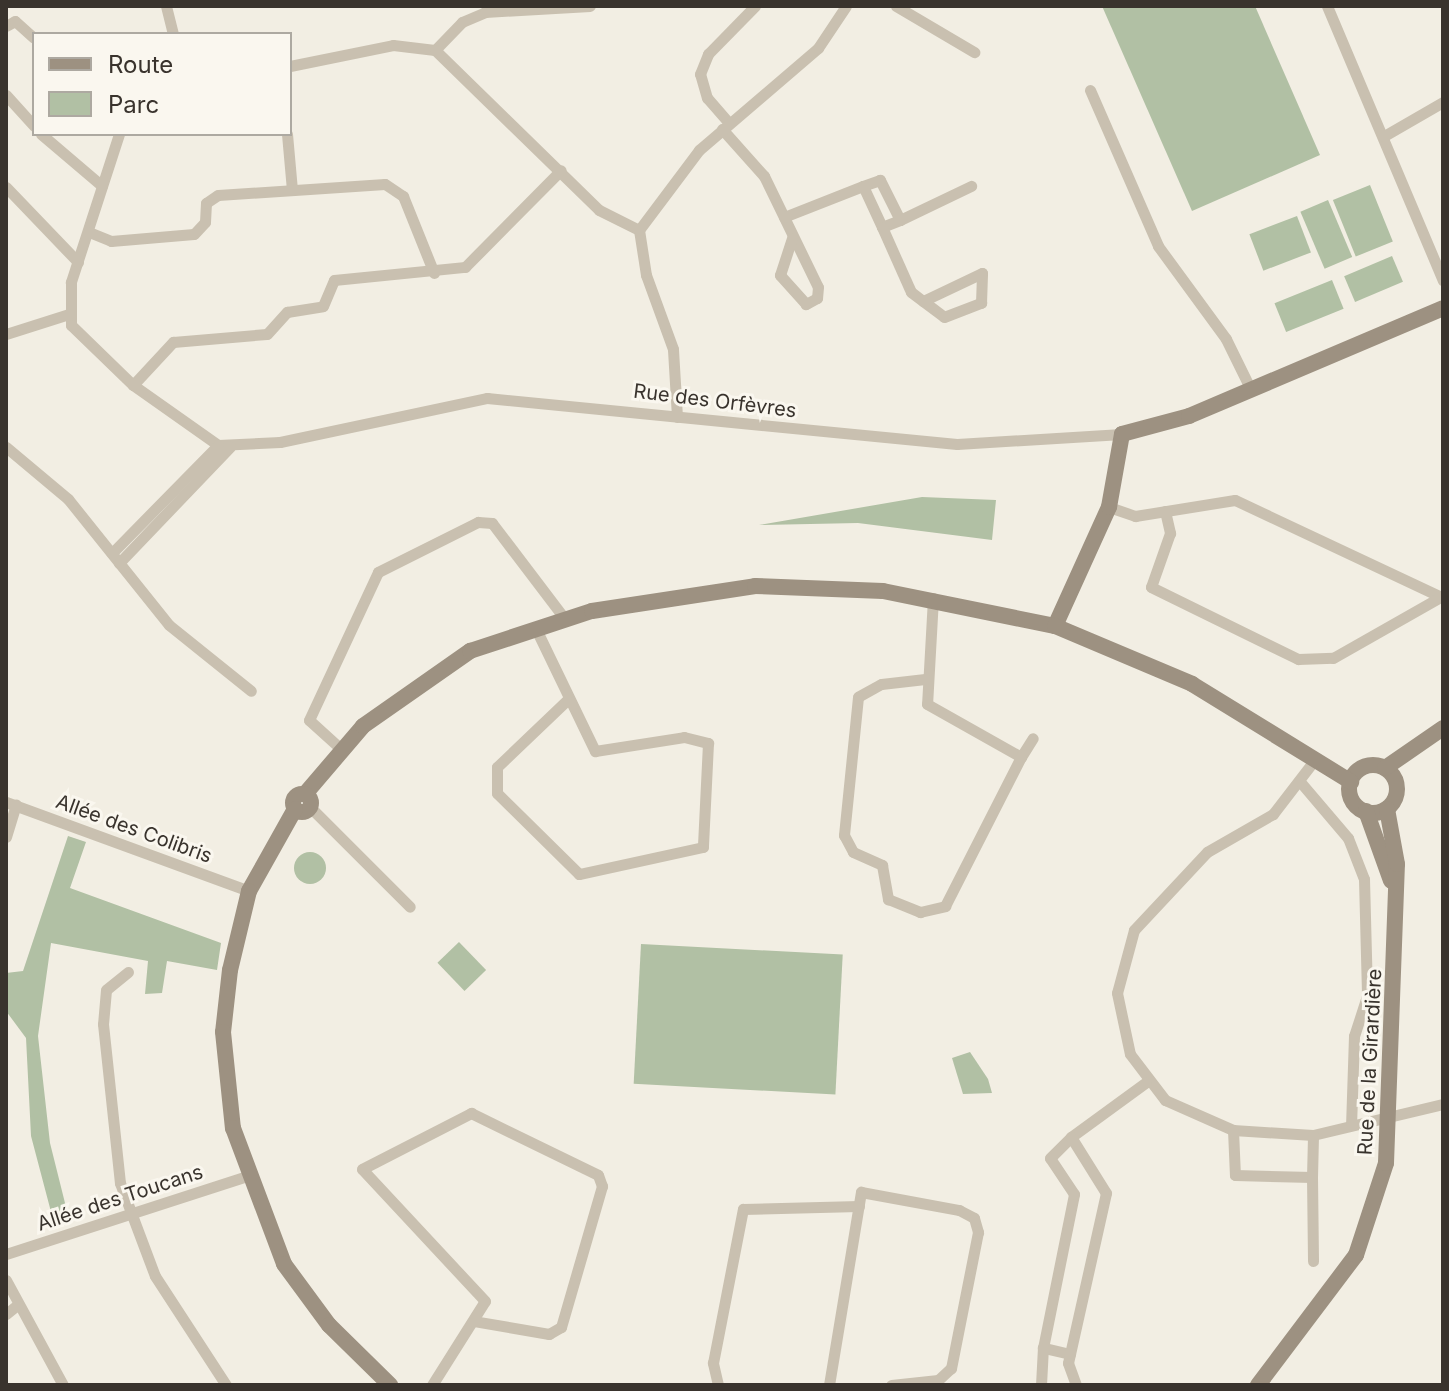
<!DOCTYPE html>
<html>
<head>
<meta charset="utf-8">
<style>
	body { margin:0 }
	#map { position:relative; width:1449px; height:1391px; overflow:hidden; background:#f2eee3; font-family:Inter,sans-serif }
	div>[style] { position:absolute }
	.green>* { inset:0; background:#b1c0a4; transform-origin:0 0 }
	.round { border-radius:50% }
	.street>* { height:11px; margin:-5.5px; padding:0 5.5px; transform-origin:5.5px; border-radius:5.5px; background:#c9c0b0 }
	.secondary>* { height:16px; margin:-8px; padding:0 8px; transform-origin:8px; border-radius:8px; background:#9d9181 }
	.secondary>.ring { margin:-8px; padding:0; box-sizing:content-box; background:none; border:16px solid #9d9181; border-radius:50% }
	span { translate:-50% -50%; white-space:nowrap; text-align:center; line-height:1.15; -webkit-text-stroke:6px #faf7ef; paint-order:stroke }
	.street-label { font-size:20px; color:#39332d }
	.frame { position:absolute; inset:0; border:8px solid #39332d; pointer-events:none }
	.legend { position:absolute; left:32px; top:32px; width:260px; height:104px; box-sizing:border-box; background:#faf7ef; border:2px solid #ada9a1; margin:0; padding:10px 14px; list-style:none; font-size:24px; color:#39332d }
	.legend li { display:flex; align-items:center; gap:16px; height:40px }
	.legend b { width:40px; border:2px solid #ada9a1 }
</style>
</head>
<body>
<div id="map">
	<div class="green">
		<div style="clip-path:polygon(1102px 6px,1255px 6px,1320px 155px,1192px 211px)"></div>
		<div style="left:1370px;top:185px;width:61px;height:40px;rotate:68deg"></div>
		<div style="left:1328px;top:200px;width:62px;height:30px;rotate:67deg"></div>
		<div style="left:1297px;top:216px;width:39px;height:51px;rotate:69deg"></div>
		<div style="left:1392px;top:256px;width:28px;height:52px;rotate:67deg"></div>
		<div style="left:1332px;top:280px;width:31px;height:62px;rotate:68deg"></div>
		<div style="clip-path:polygon(922px 497px,996px 500px,992px 540px,858px 523px,759px 525px)"></div>
		<div style="clip-path:polygon(68px 836px,86px 842px,70px 888px,221px 943px,217px 970px,167px 961px,162px 993px,145px 994px,148px 961px,51px 943px,38px 1036px,50px 1143px,70px 1223px,55px 1227px,31px 1136px,26px 1038px,6px 1011px,6px 973px,23px 971px)"></div>
		<div class="round" style="left:294px;top:852px;width:32px;height:32px"></div>
		<div style="left:459px;top:942px;width:39px;height:30px;rotate:46deg"></div>
		<div style="left:641px;top:944px;width:202px;height:140px;rotate:3deg"></div>
		<div style="clip-path:polygon(970px 1052px,988px 1079px,992px 1093px,963px 1094px,952px 1058px)"></div>
	</div>
	<div class="street">
		<div style="left:166px;top:6px;width:29px;rotate:76deg"></div>
		<div style="left:896px;top:6px;width:91px;rotate:30.5deg"></div>
		<div style="left:1327px;top:6px;width:298px;rotate:67.1deg"></div>
		<div style="left:6px;top:26px;width:10px;rotate:-29deg"></div>
		<div style="left:15px;top:21px;width:25px;rotate:42deg"></div>
		<div style="left:435px;top:50px;width:39px;rotate:-46deg"></div>
		<div style="left:462px;top:22px;width:25px;rotate:-23deg"></div>
		<div style="left:485px;top:12px;width:105px;rotate:-3.3deg"></div>
		<div style="left:290px;top:66px;width:105px;rotate:-11.5deg"></div>
		<div style="left:393px;top:45px;width:42px;rotate:6.8deg"></div>
		<div style="left:435px;top:50px;width:229px;rotate:44.3deg"></div>
		<div style="left:599px;top:210px;width:45px;rotate:26.6deg"></div>
		<div style="left:1090px;top:90px;width:170px;rotate:66.4deg"></div>
		<div style="left:1158px;top:246px;width:115px;rotate:53.8deg"></div>
		<div style="left:1226px;top:339px;width:57px;rotate:63.9deg"></div>
		<div style="left:6px;top:95px;width:42px;rotate:47.9deg"></div>
		<div style="left:729px;top:123px;width:33px;rotate:-131deg"></div>
		<div style="left:707px;top:98px;width:25px;rotate:-106deg"></div>
		<div style="left:700px;top:74px;width:22px;rotate:-68deg"></div>
		<div style="left:708px;top:54px;width:67px;rotate:-45.6deg"></div>
		<div style="left:722px;top:129px;width:63px;rotate:48.2deg"></div>
		<div style="left:764px;top:176px;width:123px;rotate:64.1deg"></div>
		<div style="left:818px;top:287px;width:11px;rotate:95deg"></div>
		<div style="left:817px;top:298px;width:13px;rotate:151deg"></div>
		<div style="left:806px;top:304px;width:39px;rotate:-132deg"></div>
		<div style="left:780px;top:275px;width:39px;rotate:-72deg"></div>
		<div style="left:41px;top:134px;width:80px;rotate:40.4deg"></div>
		<div style="left:119px;top:134px;width:156px;rotate:108deg"></div>
		<div style="left:71px;top:282px;width:43px;rotate:90deg"></div>
		<div style="left:71px;top:325px;width:86px;rotate:44.1deg"></div>
		<div style="left:133px;top:385px;width:104px;rotate:35.2deg"></div>
		<div style="left:218px;top:445px;width:62px;rotate:-2.8deg"></div>
		<div style="left:280px;top:442px;width:212px;rotate:-12deg"></div>
		<div style="left:487px;top:398px;width:472px;rotate:5.6deg"></div>
		<div style="left:957px;top:444px;width:165px;rotate:-3.5deg"></div>
		<div style="left:287px;top:134px;width:56px;rotate:84.9deg"></div>
		<div style="left:1384px;top:136px;width:68px;rotate:-30deg"></div>
		<div style="left:6px;top:187px;width:104px;rotate:46.2deg"></div>
		<div style="left:784px;top:217px;width:85px;rotate:-21.4deg"></div>
		<div style="left:900px;top:220px;width:45px;rotate:-116.6deg"></div>
		<div style="left:880px;top:180px;width:18px;rotate:161deg"></div>
		<div style="left:863px;top:186px;width:45px;rotate:65.1deg"></div>
		<div style="left:882px;top:227px;width:19px;rotate:-21deg"></div>
		<div style="left:900px;top:220px;width:79px;rotate:-25.6deg"></div>
		<div style="left:882px;top:227px;width:71px;rotate:66deg"></div>
		<div style="left:911px;top:292px;width:15px;rotate:37deg"></div>
		<div style="left:923px;top:301px;width:26px;rotate:37deg"></div>
		<div style="left:944px;top:317px;width:40px;rotate:-21deg"></div>
		<div style="left:981px;top:303px;width:30px;rotate:-88deg"></div>
		<div style="left:982px;top:273px;width:65px;rotate:154.6deg"></div>
		<div style="left:89px;top:232px;width:24px;rotate:22deg"></div>
		<div style="left:111px;top:241px;width:83px;rotate:-4.8deg"></div>
		<div style="left:194px;top:234px;width:16px;rotate:-47deg"></div>
		<div style="left:205px;top:222px;width:19px;rotate:-87deg"></div>
		<div style="left:206px;top:203px;width:14px;rotate:-34deg"></div>
		<div style="left:218px;top:195px;width:167px;rotate:-3.8deg"></div>
		<div style="left:385px;top:184px;width:22px;rotate:34deg"></div>
		<div style="left:403px;top:196px;width:83px;rotate:68.1deg"></div>
		<div style="left:6px;top:334px;width:66px;rotate:-17.6deg"></div>
		<div style="left:133px;top:385px;width:59px;rotate:-47.1deg"></div>
		<div style="left:173px;top:342px;width:94px;rotate:-4.9deg"></div>
		<div style="left:267px;top:334px;width:30px;rotate:-48deg"></div>
		<div style="left:287px;top:312px;width:36px;rotate:-9deg"></div>
		<div style="left:323px;top:306px;width:28px;rotate:-67deg"></div>
		<div style="left:334px;top:280px;width:132px;rotate:-5.7deg"></div>
		<div style="left:465px;top:267px;width:136px;rotate:-45.3deg"></div>
		<div style="left:677px;top:417px;width:68px;rotate:-93.4deg"></div>
		<div style="left:673px;top:349px;width:79px;rotate:-110deg"></div>
		<div style="left:646px;top:275px;width:46px;rotate:-98.8deg"></div>
		<div style="left:639px;top:230px;width:100px;rotate:-53.1deg"></div>
		<div style="left:699px;top:150px;width:157px;rotate:-40.6deg"></div>
		<div style="left:818px;top:48px;width:50px;rotate:-56.3deg"></div>
		<div style="left:6px;top:447px;width:81px;rotate:40deg"></div>
		<div style="left:68px;top:499px;width:161px;rotate:51.3deg"></div>
		<div style="left:169px;top:625px;width:105px;rotate:38.8deg"></div>
		<div style="left:1109px;top:507px;width:28px;rotate:19deg"></div>
		<div style="left:1135px;top:516px;width:101px;rotate:-9.1deg"></div>
		<div style="left:1235px;top:500px;width:228px;rotate:25.2deg"></div>
		<div style="left:1165px;top:511px;width:23px;rotate:77deg"></div>
		<div style="left:1170px;top:533px;width:57px;rotate:109.4deg"></div>
		<div style="left:1151px;top:587px;width:164px;rotate:26.1deg"></div>
		<div style="left:1298px;top:659px;width:35px;rotate:-2deg"></div>
		<div style="left:1333px;top:658px;width:120px;rotate:-29.6deg"></div>
		<div style="left:112px;top:553px;width:151px;rotate:-45.5deg"></div>
		<div style="left:119px;top:563px;width:161px;rotate:-46.3deg"></div>
		<div style="left:933px;top:598px;width:106px;rotate:93.2deg"></div>
		<div style="left:927px;top:704px;width:108px;rotate:29.4deg"></div>
		<div style="left:1021px;top:757px;width:22px;rotate:-58deg"></div>
		<div style="left:535px;top:627px;width:138px;rotate:64.2deg"></div>
		<div style="left:595px;top:751px;width:90px;rotate:-8.9deg"></div>
		<div style="left:684px;top:737px;width:25px;rotate:14deg"></div>
		<div style="left:708px;top:743px;width:104px;rotate:92.8deg"></div>
		<div style="left:703px;top:847px;width:127px;rotate:167.7deg"></div>
		<div style="left:579px;top:874px;width:115px;rotate:-135.4deg"></div>
		<div style="left:497px;top:793px;width:26px;rotate:-90deg"></div>
		<div style="left:497px;top:767px;width:97px;rotate:-43.7deg"></div>
		<div style="left:925px;top:679px;width:44px;rotate:173.5deg"></div>
		<div style="left:881px;top:684px;width:26px;rotate:151deg"></div>
		<div style="left:858px;top:697px;width:139px;rotate:95.8deg"></div>
		<div style="left:844px;top:835px;width:19px;rotate:62deg"></div>
		<div style="left:853px;top:852px;width:32px;rotate:24deg"></div>
		<div style="left:882px;top:865px;width:35px;rotate:80deg"></div>
		<div style="left:888px;top:899px;width:35px;rotate:22deg"></div>
		<div style="left:920px;top:912px;width:26px;rotate:-13deg"></div>
		<div style="left:945px;top:906px;width:167px;rotate:-63deg"></div>
		<div style="left:341px;top:749px;width:43px;rotate:-137.8deg"></div>
		<div style="left:309px;top:720px;width:163px;rotate:-65deg"></div>
		<div style="left:378px;top:572px;width:112px;rotate:-26.6deg"></div>
		<div style="left:478px;top:522px;width:14px;rotate:4deg"></div>
		<div style="left:492px;top:523px;width:119px;rotate:52.8deg"></div>
		<div style="left:1313px;top:762px;width:66px;rotate:127.6deg"></div>
		<div style="left:1273px;top:814px;width:76px;rotate:150.1deg"></div>
		<div style="left:1207px;top:852px;width:107px;rotate:133.1deg"></div>
		<div style="left:1134px;top:930px;width:65px;rotate:105.1deg"></div>
		<div style="left:1117px;top:993px;width:62px;rotate:78deg"></div>
		<div style="left:1130px;top:1054px;width:58px;rotate:52.7deg"></div>
		<div style="left:1165px;top:1100px;width:74px;rotate:23.8deg"></div>
		<div style="left:1233px;top:1130px;width:80px;rotate:3.6deg"></div>
		<div style="left:1313px;top:1135px;width:134px;rotate:-13.4deg"></div>
		<div style="left:1302px;top:784px;width:71px;rotate:49.6deg"></div>
		<div style="left:1348px;top:838px;width:44px;rotate:68.7deg"></div>
		<div style="left:1364px;top:879px;width:117px;rotate:88.5deg"></div>
		<div style="left:1367px;top:996px;width:42px;rotate:108deg"></div>
		<div style="left:1354px;top:1036px;width:89px;rotate:91.9deg"></div>
		<div style="left:6px;top:802px;width:259px;rotate:20.1deg"></div>
		<div style="left:310px;top:807px;width:141px;rotate:45deg"></div>
		<div style="left:6px;top:837px;width:34px;rotate:-73deg"></div>
		<div style="left:128px;top:972px;width:28px;rotate:141deg"></div>
		<div style="left:106px;top:990px;width:34px;rotate:95deg"></div>
		<div style="left:103px;top:1024px;width:160px;rotate:83.9deg"></div>
		<div style="left:120px;top:1183px;width:99px;rotate:69.4deg"></div>
		<div style="left:155px;top:1276px;width:130px;rotate:56.9deg"></div>
		<div style="left:1233px;top:1130px;width:45px;rotate:87.5deg"></div>
		<div style="left:1235px;top:1175px;width:77px;rotate:1.5deg"></div>
		<div style="left:1312px;top:1177px;width:84px;rotate:89.3deg"></div>
		<div style="left:1071px;top:1137px;width:92px;rotate:-36.1deg"></div>
		<div style="left:1312px;top:1177px;width:42px;rotate:-88.6deg"></div>
		<div style="left:6px;top:1254px;width:251px;rotate:-17.9deg"></div>
		<div style="left:6px;top:1280px;width:119px;rotate:61.5deg"></div>
		<div style="left:6px;top:1314px;width:14px;rotate:-39deg"></div>
		<div style="left:1070px;top:1354px;width:28px;rotate:-167deg"></div>
		<div style="left:1043px;top:1348px;width:157px;rotate:-78.6deg"></div>
		<div style="left:1074px;top:1194px;width:43px;rotate:-123.7deg"></div>
		<div style="left:1050px;top:1158px;width:30px;rotate:-45deg"></div>
		<div style="left:1071px;top:1137px;width:66px;rotate:58deg"></div>
		<div style="left:1106px;top:1193px;width:174px;rotate:102.6deg"></div>
		<div style="left:1068px;top:1363px;width:23px;rotate:70deg"></div>
		<div style="left:432px;top:1385px;width:99px;rotate:-57.8deg"></div>
		<div style="left:485px;top:1301px;width:180px;rotate:-133deg"></div>
		<div style="left:362px;top:1169px;width:123px;rotate:-27.2deg"></div>
		<div style="left:471px;top:1113px;width:141px;rotate:26deg"></div>
		<div style="left:598px;top:1175px;width:12px;rotate:70deg"></div>
		<div style="left:602px;top:1186px;width:147px;rotate:106.2deg"></div>
		<div style="left:561px;top:1327px;width:14px;rotate:150deg"></div>
		<div style="left:549px;top:1334px;width:76px;rotate:-170.2deg"></div>
		<div style="left:718px;top:1385px;width:23px;rotate:-103deg"></div>
		<div style="left:713px;top:1363px;width:157px;rotate:-79deg"></div>
		<div style="left:743px;top:1209px;width:116px;rotate:-1.5deg"></div>
		<div style="left:829px;top:1385px;width:196px;rotate:-80.6deg"></div>
		<div style="left:861px;top:1192px;width:100px;rotate:10.4deg"></div>
		<div style="left:959px;top:1210px;width:17px;rotate:28deg"></div>
		<div style="left:974px;top:1218px;width:15px;rotate:74deg"></div>
		<div style="left:978px;top:1232px;width:139px;rotate:101.2deg"></div>
		<div style="left:951px;top:1368px;width:18px;rotate:137deg"></div>
		<div style="left:938px;top:1380px;width:47px;rotate:173.9deg"></div>
		<div style="left:1041px;top:1385px;width:37px;rotate:-87deg"></div>
	</div>
	<div class="secondary">
		<div style="left:1055px;top:626px;width:131px;rotate:-65.6deg"></div>
		<div style="left:1109px;top:507px;width:74px;rotate:-79.9deg"></div>
		<div style="left:1122px;top:434px;width:69px;rotate:-15deg"></div>
		<div style="left:1189px;top:416px;width:276px;rotate:-23deg"></div>
		<div class="ring" style="left:1349px;top:765px;width:32px;height:32px"></div>
		<div style="left:1385px;top:768px;width:70px;rotate:-34.6deg"></div>
		<div style="left:305px;top:794px;width:89px;rotate:-49.5deg"></div>
		<div style="left:363px;top:726px;width:131px;rotate:-35deg"></div>
		<div style="left:470px;top:651px;width:128px;rotate:-18.2deg"></div>
		<div style="left:592px;top:611px;width:165px;rotate:-8.7deg"></div>
		<div style="left:755px;top:586px;width:128px;rotate:2.2deg"></div>
		<div style="left:883px;top:591px;width:176px;rotate:11.5deg"></div>
		<div style="left:1055px;top:626px;width:149px;rotate:22.9deg"></div>
		<div style="left:1192px;top:684px;width:187px;rotate:31.6deg"></div>
		<div class="ring" style="left:293px;top:794px;width:2px;height:2px"></div>
		<div style="left:295px;top:809px;width:94px;rotate:119.3deg"></div>
		<div style="left:249px;top:891px;width:81px;rotate:103.5deg"></div>
		<div style="left:230px;top:970px;width:62px;rotate:96.4deg"></div>
		<div style="left:223px;top:1032px;width:97px;rotate:84.1deg"></div>
		<div style="left:233px;top:1128px;width:145px;rotate:69.4deg"></div>
		<div style="left:284px;top:1264px;width:76px;rotate:53.6deg"></div>
		<div style="left:329px;top:1325px;width:86px;rotate:44.5deg"></div>
		<div style="left:1366px;top:811px;width:74px;rotate:70.3deg"></div>
		<div style="left:1258px;top:1385px;width:163px;rotate:-53deg"></div>
		<div style="left:1356px;top:1255px;width:97px;rotate:-71.9deg"></div>
		<div style="left:1386px;top:1163px;width:299px;rotate:-87.9deg"></div>
		<div style="left:1397px;top:864px;width:56px;rotate:-100.3deg"></div>
	</div>
	<div class="street-label">
		<span style="left:715px;top:401px;rotate:7deg">Rue des Orfèvres</span>
		<span style="left:134px;top:829px;rotate:20deg">Allée des Colibris</span>
		<span style="left:1370px;top:1062px;rotate:-87deg">Rue de la Girardière</span>
		<span style="left:120px;top:1198px;rotate:-18deg">Allée des Toucans</span>
	</div>
	<div class="frame"></div>
	<ul class="legend">
	<li><b style="height:10px;background:#9d9181"></b>Route</li>
	<li><b style="height:22px;background:#b1c0a4"></b>Parc</li>
	</ul>
</div>
</body>
</html>
